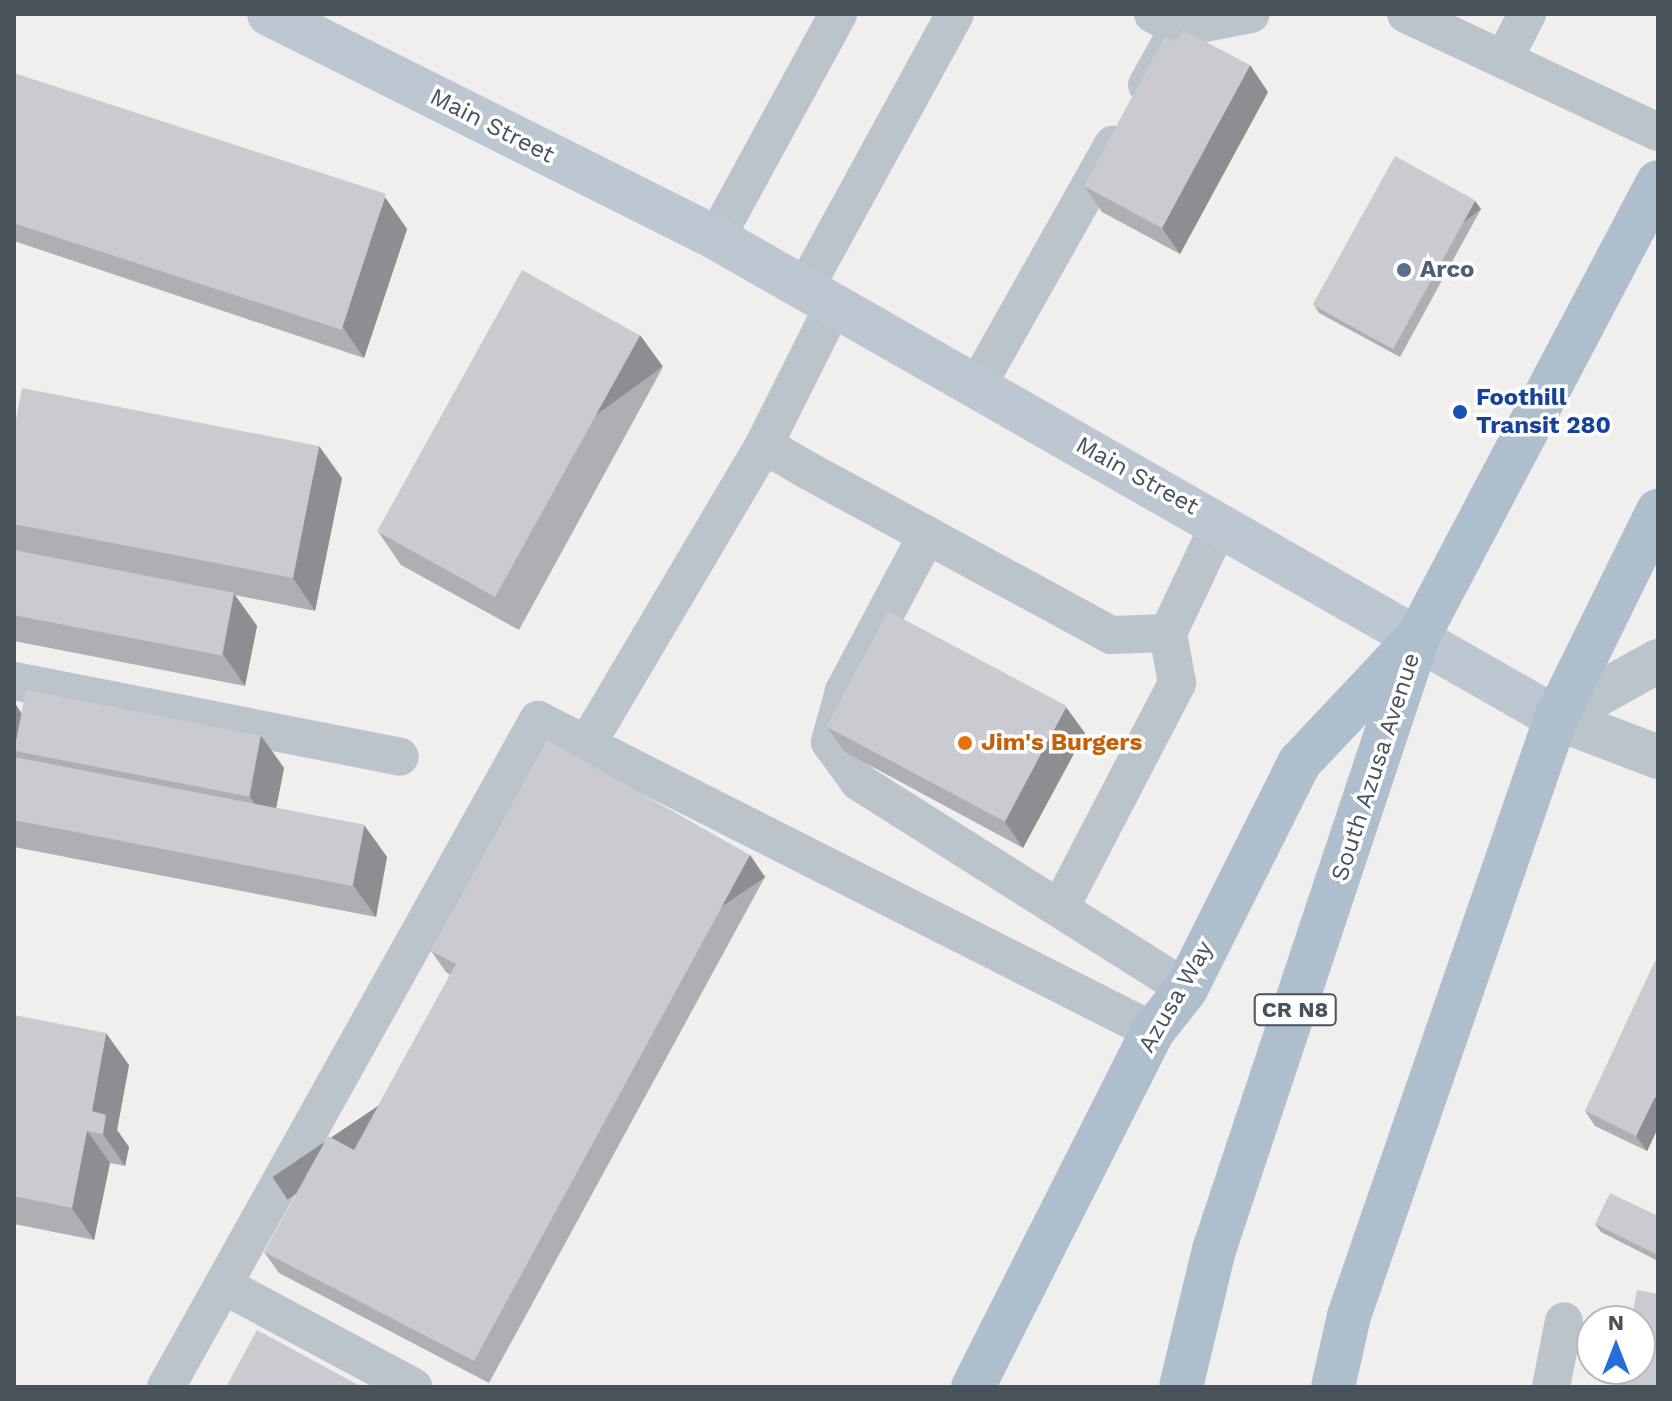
<!DOCTYPE html>
<html>
<head>
<meta charset="utf-8">
<style>
	body { margin:0 }
	#map { position:relative; width:1672px; height:1401px; overflow:hidden; background:#f1eeee; font-family:"Work Sans",sans-serif }
	div>[style] { position:absolute }
	.lane>* { height:38px; margin:-19px; padding:0 19px; transform-origin:19px; border-radius:19px; background:#bbc3cb }
	.street>* { height:44px; margin:-22px; padding:0 22px; transform-origin:22px; border-radius:22px; background:#bbc3cb }
	.secondary>* { height:44px; margin:-22px; padding:0 22px; transform-origin:22px; border-radius:22px; background:#bdc7d1 }
	.primary>* { height:44px; margin:-22px; padding:0 22px; transform-origin:22px; border-radius:22px; background:#afbecc }
	.wall>* { inset:0; background:#adafb4 }
	.shaded-wall>* { inset:0; background:#8d8e92; transform-origin:0 0 }
	.building>* { inset:0; background:#c9cbd1; transform-origin:0 0 }
	.dots>* { width:22px; height:22px; translate:-50% -50%; box-sizing:border-box; border:4px solid #fff; border-radius:50% }
	span { translate:-50% -50%; white-space:nowrap; text-align:center; line-height:1.15; -webkit-text-stroke:7px #fff; paint-order:stroke }
	.shield-label span { padding:2px 6px; background:#fff; border:2px solid; border-radius:6px; -webkit-text-stroke-width:0 }
	.shield-label { font-size:22px; color:#48525b; font-weight:700 }
	.street-label { font-size:24px; color:#48525b }
	.service-label { font-size:24px; color:#4e5e75; font-weight:700 }
	.left { translate:0 -50%; text-align:left }
	.transit-label { font-size:24px; color:#164399; font-weight:700 }
	.food-label { font-size:24px; color:#c56008; font-weight:700 }
	.frame { position:absolute; inset:0; border:16px solid #48525b; pointer-events:none }
	.north { position:absolute; left:1576px; top:1305px; width:80px; height:80px; box-sizing:border-box; background:#fff; border:2px solid #b6babd; border-radius:50%; rotate:0deg; font-size:22px; font-weight:700; line-height:32px; text-align:center; color:#48525b }
	.north::after { content:''; display:block; margin:auto; width:28px; height:36px; background:#2371d6; clip-path:polygon(50% 0,100% 100%,50% 72%,0 100%) }
</style>
</head>
<body>
<div id="map">
	<div class="lane">
		<div style="left:1153px;top:14px;width:30px;rotate:28deg"></div>
		<div style="left:1179px;top:28px;width:73px;rotate:-11deg"></div>
		<div style="left:1406px;top:14px;width:278px;rotate:25.1deg"></div>
		<div style="left:1504px;top:59px;width:51px;rotate:-62.9deg"></div>
		<div style="left:1147px;top:85px;width:65px;rotate:-60.7deg"></div>
		<div style="left:716px;top:238px;width:255px;rotate:-61.4deg"></div>
		<div style="left:805px;top:288px;width:312px;rotate:-61.3deg"></div>
		<div style="left:834px;top:305px;width:157px;rotate:116.6deg"></div>
		<div style="left:764px;top:445px;width:50px;rotate:30.2deg"></div>
		<div style="left:807px;top:470px;width:346px;rotate:28.5deg"></div>
		<div style="left:1111px;top:635px;width:57px;rotate:-2deg"></div>
		<div style="left:1168px;top:633px;width:122px;rotate:-64.7deg"></div>
		<div style="left:977px;top:386px;width:277px;rotate:-60.6deg"></div>
		<div style="left:927px;top:535px;width:177px;rotate:118deg"></div>
		<div style="left:844px;top:691px;width:53px;rotate:105.4deg"></div>
		<div style="left:830px;top:742px;width:49px;rotate:54.1deg"></div>
		<div style="left:859px;top:782px;width:387px;rotate:32.3deg"></div>
		<div style="left:14px;top:681px;width:393px;rotate:11.1deg"></div>
		<div style="left:587px;top:744px;width:347px;rotate:-59.4deg"></div>
		<div style="left:1060px;top:908px;width:254px;rotate:-62.5deg"></div>
		<div style="left:1177px;top:683px;width:51px;rotate:-100.2deg"></div>
		<div style="left:223px;top:1285px;width:216px;rotate:28.2deg"></div>
		<div style="left:166px;top:1387px;width:764px;rotate:-60.85deg"></div>
		<div style="left:538px;top:720px;width:689px;rotate:26.83deg"></div>
		<div style="left:1551px;top:1387px;width:67px;rotate:-78.9deg"></div>
	</div>
	<div class="street">
		<div style="left:1556px;top:718px;width:117px;rotate:-29.2deg"></div>
		<div style="left:1556px;top:718px;width:109px;rotate:20.9deg"></div>
	</div>
	<div class="secondary">
		<div style="left:269px;top:14px;width:500px;rotate:26.6deg"></div>
		<div style="left:716px;top:238px;width:967px;rotate:29.74deg"></div>
	</div>
	<div class="primary">
		<div style="left:973px;top:1387px;width:399px;rotate:-63.2deg"></div>
		<div style="left:1153px;top:1031px;width:53px;rotate:-51.8deg"></div>
		<div style="left:1186px;top:989px;width:253px;rotate:-63.4deg"></div>
		<div style="left:1299px;top:763px;width:165px;rotate:-46.7deg"></div>
		<div style="left:1181px;top:1387px;width:141px;rotate:-76.5deg"></div>
		<div style="left:1214px;top:1250px;width:648px;rotate:-71.57deg"></div>
		<div style="left:1419px;top:635px;width:512px;rotate:-62.18deg"></div>
		<div style="left:1333px;top:1387px;width:73px;rotate:-77.3deg"></div>
		<div style="left:1349px;top:1316px;width:633px;rotate:-70.91deg"></div>
		<div style="left:1556px;top:718px;width:231px;rotate:-63.8deg"></div>
	</div>
	<div class="wall">
		<div style="clip-path:polygon(14px 73px,407px 229px,364px 358px,14px 241px)"></div>
		<div style="clip-path:polygon(1268px 92px,1180px 254px,1102px 212px,1084px 186px)"></div>
		<div style="clip-path:polygon(1475px 201px,1481px 209px,1400px 357px,1319px 313px,1314px 305px)"></div>
		<div style="clip-path:polygon(663px 367px,519px 630px,401px 565px,379px 533px)"></div>
		<div style="clip-path:polygon(14px 430px,342px 478px,315px 611px,235px 595px,257px 626px,245px 686px,14px 641px,14px 550px,17px 550px,14px 547px)"></div>
		<div style="clip-path:polygon(14px 702px,21px 713px,261px 736px,284px 768px,276px 808px,364px 825px,387px 857px,376px 917px,14px 847px)"></div>
		<div style="clip-path:polygon(826px 726px,1085px 733px,1023px 848px,845px 752px)"></div>
		<div style="clip-path:polygon(750px 855px,765px 877px,489px 1383px,279px 1273px,264px 1252px,354px 1150px,450px 975px,446px 972px,431px 951px)"></div>
		<div style="clip-path:polygon(1658px 963px,1658px 1128px,1647px 1151px,1595px 1126px,1585px 1111px)"></div>
		<div style="clip-path:polygon(14px 1015px,129px 1065px,117px 1130px,129px 1147px,125px 1166px,110px 1163px,94px 1240px,14px 1224px)"></div>
		<div style="clip-path:polygon(1658px 1216px,1658px 1261px,1601px 1232px,1595px 1224px)"></div>
	</div>
	<div class="shaded-wall">
		<div style="clip-path:polygon(1250px 65px,1268px 92px,1180px 254px,1162px 228px)"></div>
		<div style="clip-path:polygon(385px 197px,407px 229px,364px 358px,342px 326px)"></div>
		<div style="left:1475px;top:201px;width:10px;height:169px;rotate:53deg"></div>
		<div style="left:640px;top:335px;width:39px;height:299px;rotate:54deg"></div>
		<div style="clip-path:polygon(319px 446px,342px 478px,315px 611px,293px 578px)"></div>
		<div style="clip-path:polygon(234px 594px,257px 626px,245px 686px,223px 654px)"></div>
		<div style="clip-path:polygon(14px 702px,24px 717px,14px 751px,16px 754px,14px 766px)"></div>
		<div style="clip-path:polygon(1066px 707px,1085px 733px,1023px 848px,1005px 822px)"></div>
		<div style="clip-path:polygon(261px 736px,284px 768px,272px 829px,250px 797px)"></div>
		<div style="clip-path:polygon(364px 825px,387px 857px,376px 917px,353px 885px)"></div>
		<div style="left:750px;top:855px;width:27px;height:576px;rotate:56deg"></div>
		<div style="clip-path:polygon(106px 1033px,129px 1065px,117px 1130px,129px 1147px,125px 1166px,103px 1134px,92px 1111px)"></div>
		<div style="clip-path:polygon(1655px 1097px,1658px 1101px,1658px 1128px,1647px 1151px,1636px 1136px)"></div>
		<div style="clip-path:polygon(87px 1131px,110px 1163px,94px 1240px,72px 1208px)"></div>
	</div>
	<div class="building">
		<div style="clip-path:polygon(1183px 30px,1250px 65px,1162px 228px,1084px 186px,1165px 36px,1176px 42px)"></div>
		<div style="left:14px;top:73px;width:391px;height:143px;rotate:18deg"></div>
		<div style="left:1395px;top:156px;width:92px;height:170px;rotate:29deg"></div>
		<div style="left:522px;top:270px;width:135px;height:299px;rotate:29deg"></div>
		<div style="clip-path:polygon(22px 388px,319px 446px,293px 578px,14px 524px,14px 430px)"></div>
		<div style="left:14px;top:550px;width:224px;height:64px;rotate:11deg"></div>
		<div style="left:888px;top:611px;width:202px;height:131px;rotate:28deg"></div>
		<div style="left:26px;top:690px;width:239px;height:62px;rotate:11deg"></div>
		<div style="clip-path:polygon(547px 740px,750px 855px,474px 1361px,264px 1252px,328px 1136px,354px 1150px,456px 964px,431px 951px)"></div>
		<div style="left:14px;top:757px;width:357px;height:62px;rotate:11deg"></div>
		<div style="clip-path:polygon(1655px 961px,1658px 963px,1658px 1098px,1655px 1097px,1636px 1136px,1585px 1111px)"></div>
		<div style="clip-path:polygon(14px 1015px,106px 1033px,92px 1111px,106px 1115px,103px 1134px,87px 1131px,72px 1208px,14px 1196px)"></div>
		<div style="clip-path:polygon(1610px 1193px,1658px 1216px,1658px 1255px,1595px 1224px)"></div>
		<div style="clip-path:polygon(1637px 1290px,1658px 1294px,1658px 1387px,1618px 1387px,1622px 1369px,1640px 1369px,1640px 1321px,1631px 1321px)"></div>
		<div style="clip-path:polygon(257px 1330px,362px 1387px,226px 1387px)"></div>
	</div>
	<div class="dots">
		<div style="left:1404px;top:270px;background:#5c6f8a"></div>
		<div style="left:1460px;top:412px;background:#1a4fb4"></div>
		<div style="left:965px;top:743px;background:#e8710a"></div>
	</div>
	<div class="shield-label">
		<span style="left:1295px;top:1010px">CR N8</span>
	</div>
	<div class="street-label">
		<span style="left:492px;top:126px;rotate:27deg">Main Street</span>
		<span style="left:1137px;top:476px;rotate:29deg">Main Street</span>
		<span style="left:1376px;top:767px;rotate:-72deg">South Azusa Avenue</span>
		<span style="left:1176px;top:997px;rotate:-60deg">Azusa Way</span>
	</div>
	<div class="service-label">
		<span class="left" style="left:1420px;top:270px">Arco</span>
	</div>
	<div class="transit-label">
		<span class="left" style="left:1476px;top:412px">Foothill<br>Transit 280</span>
	</div>
	<div class="food-label">
		<span class="left" style="left:981px;top:743px">Jim's Burgers</span>
	</div>
	<div class="frame"></div>
	<div class="north">N</div>
</div>
</body>
</html>
